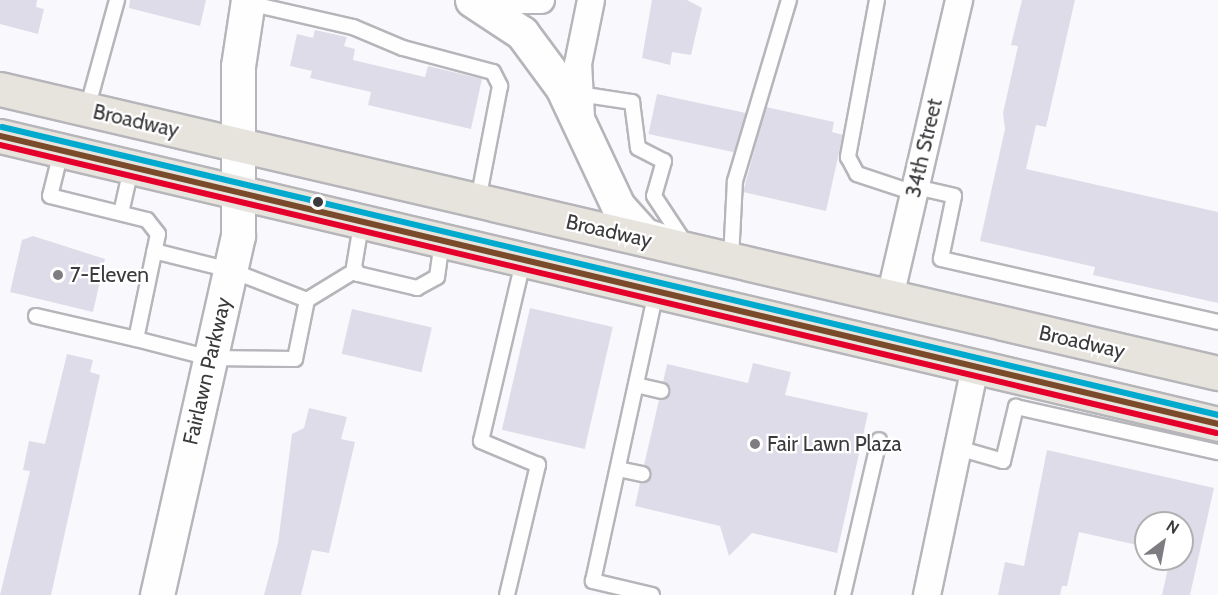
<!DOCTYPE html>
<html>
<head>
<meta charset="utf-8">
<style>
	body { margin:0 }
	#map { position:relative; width:1218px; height:595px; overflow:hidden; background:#f9f8fd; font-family:Cabin,sans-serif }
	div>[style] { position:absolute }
	.building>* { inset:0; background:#dfdce9; transform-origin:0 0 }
	.roads { filter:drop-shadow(2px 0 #b6b5b9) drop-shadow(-2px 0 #b6b5b9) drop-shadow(0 2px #b6b5b9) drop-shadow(0 -2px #b6b5b9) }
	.service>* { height:14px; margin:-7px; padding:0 7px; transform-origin:7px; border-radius:7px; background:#fefeff }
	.minor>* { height:26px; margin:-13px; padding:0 13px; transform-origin:13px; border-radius:13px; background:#fefeff }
	.tertiary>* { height:33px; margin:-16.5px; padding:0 16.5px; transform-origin:16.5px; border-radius:16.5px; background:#fefeff }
	.primary>* { height:33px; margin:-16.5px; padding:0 16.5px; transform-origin:16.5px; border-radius:16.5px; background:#e7e4de }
	.bus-1>* { height:6px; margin:-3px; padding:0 3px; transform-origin:3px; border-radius:3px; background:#7a4b2a }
	.bus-2>* { height:6px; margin:-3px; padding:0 3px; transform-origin:3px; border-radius:3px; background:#e4002b }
	.bus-3>* { height:6px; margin:-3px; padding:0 3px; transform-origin:3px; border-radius:3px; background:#00a9ce }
	.dots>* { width:16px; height:16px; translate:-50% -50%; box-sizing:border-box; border:3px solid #fff; border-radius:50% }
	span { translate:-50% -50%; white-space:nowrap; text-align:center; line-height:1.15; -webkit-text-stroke:4.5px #fff; paint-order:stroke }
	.street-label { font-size:21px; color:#3b3a3d }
	.poi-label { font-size:21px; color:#3b3a3d }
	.left { translate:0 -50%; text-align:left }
	.north { position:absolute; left:1134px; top:511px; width:60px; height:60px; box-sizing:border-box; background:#fff; border:2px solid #b1b0b1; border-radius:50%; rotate:32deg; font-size:16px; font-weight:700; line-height:24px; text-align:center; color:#3b3a3d }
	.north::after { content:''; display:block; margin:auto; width:21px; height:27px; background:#7e7c80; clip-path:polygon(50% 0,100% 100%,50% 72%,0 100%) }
</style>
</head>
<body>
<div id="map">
	<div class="building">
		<div style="clip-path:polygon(0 0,37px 0,36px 7px,44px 9px,38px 34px,0 24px)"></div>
		<div style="clip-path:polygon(130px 0,206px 0,200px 26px,129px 8px)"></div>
		<div style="clip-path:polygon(652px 0,687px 0,702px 8px,691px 55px,672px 52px,670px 65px,642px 58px)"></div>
		<div style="clip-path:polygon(1022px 0,1075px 0,1046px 127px,1036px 125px,1026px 169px,1218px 212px,1218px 303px,1093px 275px,1095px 267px,980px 241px,1005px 129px,1003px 113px,1018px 46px,1011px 45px)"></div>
		<div style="clip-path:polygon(315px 30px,347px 37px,344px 46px,355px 49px,353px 60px,425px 77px,428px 66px,482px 79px,471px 129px,368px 105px,371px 92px,310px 78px,312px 71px,290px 66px,297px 34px,313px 38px)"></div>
		<div style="left:657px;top:94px;width:91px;height:41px;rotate:12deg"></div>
		<div style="clip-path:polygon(766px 107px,834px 122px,832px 132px,843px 135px,826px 211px,743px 192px)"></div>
		<div style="clip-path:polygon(33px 236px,105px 259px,93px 312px,10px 292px,22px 240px)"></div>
		<div style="left:530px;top:308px;width:85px;height:125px;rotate:13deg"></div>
		<div style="left:352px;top:309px;width:82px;height:46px;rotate:13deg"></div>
		<div style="clip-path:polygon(67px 354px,93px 360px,90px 372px,100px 375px,51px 595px,0 595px,30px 471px,23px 470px,29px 441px,45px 444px)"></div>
		<div style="clip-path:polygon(753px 363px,791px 372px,785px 395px,868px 413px,837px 553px,752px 533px,729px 556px,720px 526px,635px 506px,640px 483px,651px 476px,644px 465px,659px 400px,670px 393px,663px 382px,667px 364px,748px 383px)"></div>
		<div style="clip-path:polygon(309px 408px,347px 417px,341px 439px,355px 442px,329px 553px,312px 550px,301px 595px,264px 595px,278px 543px,292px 434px,304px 428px)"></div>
		<div style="clip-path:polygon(1047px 450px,1214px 488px,1190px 595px,1162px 595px,1170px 559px,1182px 559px,1182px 523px,1146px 523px,1146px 547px,1079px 532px,1067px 586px,1062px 586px,1060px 595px,998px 595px,1005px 562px,1024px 566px)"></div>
	</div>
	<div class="roads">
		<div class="service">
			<div style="left:877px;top:0;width:160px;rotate:100.5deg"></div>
			<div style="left:848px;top:157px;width:19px;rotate:62deg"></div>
			<div style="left:857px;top:174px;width:60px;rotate:18.4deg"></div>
			<div style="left:248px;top:3px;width:108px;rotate:12.9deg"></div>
			<div style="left:353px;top:27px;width:54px;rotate:22.8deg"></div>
			<div style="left:403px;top:48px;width:93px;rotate:14.9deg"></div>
			<div style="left:493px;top:72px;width:16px;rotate:63deg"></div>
			<div style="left:500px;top:86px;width:116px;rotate:100.9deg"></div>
			<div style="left:579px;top:94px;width:54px;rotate:8.6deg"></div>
			<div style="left:632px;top:102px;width:46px;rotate:82.6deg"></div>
			<div style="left:638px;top:148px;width:29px;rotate:27deg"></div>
			<div style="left:664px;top:161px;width:36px;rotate:106deg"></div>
			<div style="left:654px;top:196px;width:56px;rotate:56.6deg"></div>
			<div style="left:87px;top:109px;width:113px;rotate:-74.6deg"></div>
			<div style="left:61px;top:152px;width:45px;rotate:104deg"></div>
			<div style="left:50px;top:196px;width:100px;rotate:13.9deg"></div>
			<div style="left:147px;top:220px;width:18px;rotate:52deg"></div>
			<div style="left:158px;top:234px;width:107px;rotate:101.8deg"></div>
			<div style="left:136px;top:339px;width:76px;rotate:14.4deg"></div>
			<div style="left:210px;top:358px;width:85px;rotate:0.7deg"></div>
			<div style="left:295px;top:359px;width:60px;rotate:-78.5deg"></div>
			<div style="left:307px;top:300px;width:83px;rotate:-158.7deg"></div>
			<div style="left:230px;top:270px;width:78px;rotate:-166deg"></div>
			<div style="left:916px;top:187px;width:39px;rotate:13deg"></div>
			<div style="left:954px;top:196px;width:64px;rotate:101.7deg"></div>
			<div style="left:941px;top:259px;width:284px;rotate:12.8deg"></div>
			<div style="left:121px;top:213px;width:45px;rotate:-77.2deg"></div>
			<div style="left:361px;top:225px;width:43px;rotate:99.5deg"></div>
			<div style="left:354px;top:267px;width:8px;rotate:60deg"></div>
			<div style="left:358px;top:274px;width:61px;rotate:13.3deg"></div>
			<div style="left:417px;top:288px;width:23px;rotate:-29deg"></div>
			<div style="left:437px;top:277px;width:34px;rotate:-82deg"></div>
			<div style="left:731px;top:259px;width:78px;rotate:-87.1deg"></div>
			<div style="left:735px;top:181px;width:189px;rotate:-73.4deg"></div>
			<div style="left:307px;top:300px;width:57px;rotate:-31.5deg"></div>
			<div style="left:36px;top:316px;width:103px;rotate:13deg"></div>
			<div style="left:636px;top:385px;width:26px;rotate:13deg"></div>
			<div style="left:958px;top:448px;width:47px;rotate:16.1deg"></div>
			<div style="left:1003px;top:461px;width:56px;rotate:-76.5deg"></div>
			<div style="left:1016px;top:407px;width:207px;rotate:12.6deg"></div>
			<div style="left:618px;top:469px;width:25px;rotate:12deg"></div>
			<div style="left:507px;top:595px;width:134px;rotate:-76.6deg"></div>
			<div style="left:538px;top:465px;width:62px;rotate:-157.2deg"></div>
			<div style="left:481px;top:441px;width:184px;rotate:-76.8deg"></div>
			<div style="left:652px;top:595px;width:61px;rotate:-166.7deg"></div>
			<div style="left:593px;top:581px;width:295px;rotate:-77.7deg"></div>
			<div style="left:843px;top:595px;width:159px;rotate:-76.9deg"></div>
		</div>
		<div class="minor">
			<div style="left:500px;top:0;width:41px"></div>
			<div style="left:581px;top:117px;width:53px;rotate:-93.2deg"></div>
			<div style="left:578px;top:64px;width:65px;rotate:-78.5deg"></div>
			<div style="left:890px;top:297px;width:305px;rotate:-76.9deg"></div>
			<div style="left:927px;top:595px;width:233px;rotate:-78.1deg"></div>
		</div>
		<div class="tertiary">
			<div style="left:472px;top:0;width:60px;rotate:33.4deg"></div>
			<div style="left:522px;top:33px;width:67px;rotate:53.5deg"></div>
			<div style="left:562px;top:87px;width:132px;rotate:64.8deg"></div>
			<div style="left:618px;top:206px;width:39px;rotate:48deg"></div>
			<div style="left:644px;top:235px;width:22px;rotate:18deg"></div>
			<div style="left:157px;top:595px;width:368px;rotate:-77.3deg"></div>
			<div style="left:238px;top:236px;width:170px;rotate:-90deg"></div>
			<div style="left:238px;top:66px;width:67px;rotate:-81.4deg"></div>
		</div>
		<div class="primary">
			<div style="left:0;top:89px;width:1251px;rotate:13.13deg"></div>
			<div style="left:0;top:136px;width:1252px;rotate:13.3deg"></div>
		</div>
	</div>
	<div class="bus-1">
		<div style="left:0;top:136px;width:1252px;rotate:13.3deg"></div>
	</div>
	<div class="bus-2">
		<div style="left:0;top:145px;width:1250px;rotate:13.32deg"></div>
	</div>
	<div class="bus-3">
		<div style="left:2px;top:127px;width:1250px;rotate:13.32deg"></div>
	</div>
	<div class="dots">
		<div style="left:318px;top:202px;background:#3b3a3d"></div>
		<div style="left:58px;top:275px;background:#7e7c80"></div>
		<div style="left:755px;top:444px;background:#7e7c80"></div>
	</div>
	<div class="street-label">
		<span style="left:136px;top:121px;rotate:13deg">Broadway</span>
		<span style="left:924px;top:148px;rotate:-77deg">34th Street</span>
		<span style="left:609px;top:231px;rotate:13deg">Broadway</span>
		<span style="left:1082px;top:342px;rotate:13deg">Broadway</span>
		<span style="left:207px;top:371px;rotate:-77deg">Fairlawn Parkway</span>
	</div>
	<div class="poi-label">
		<span class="left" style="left:70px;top:275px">7-Eleven</span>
		<span class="left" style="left:767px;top:444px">Fair Lawn Plaza</span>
	</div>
	<div class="north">N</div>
</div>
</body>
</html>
